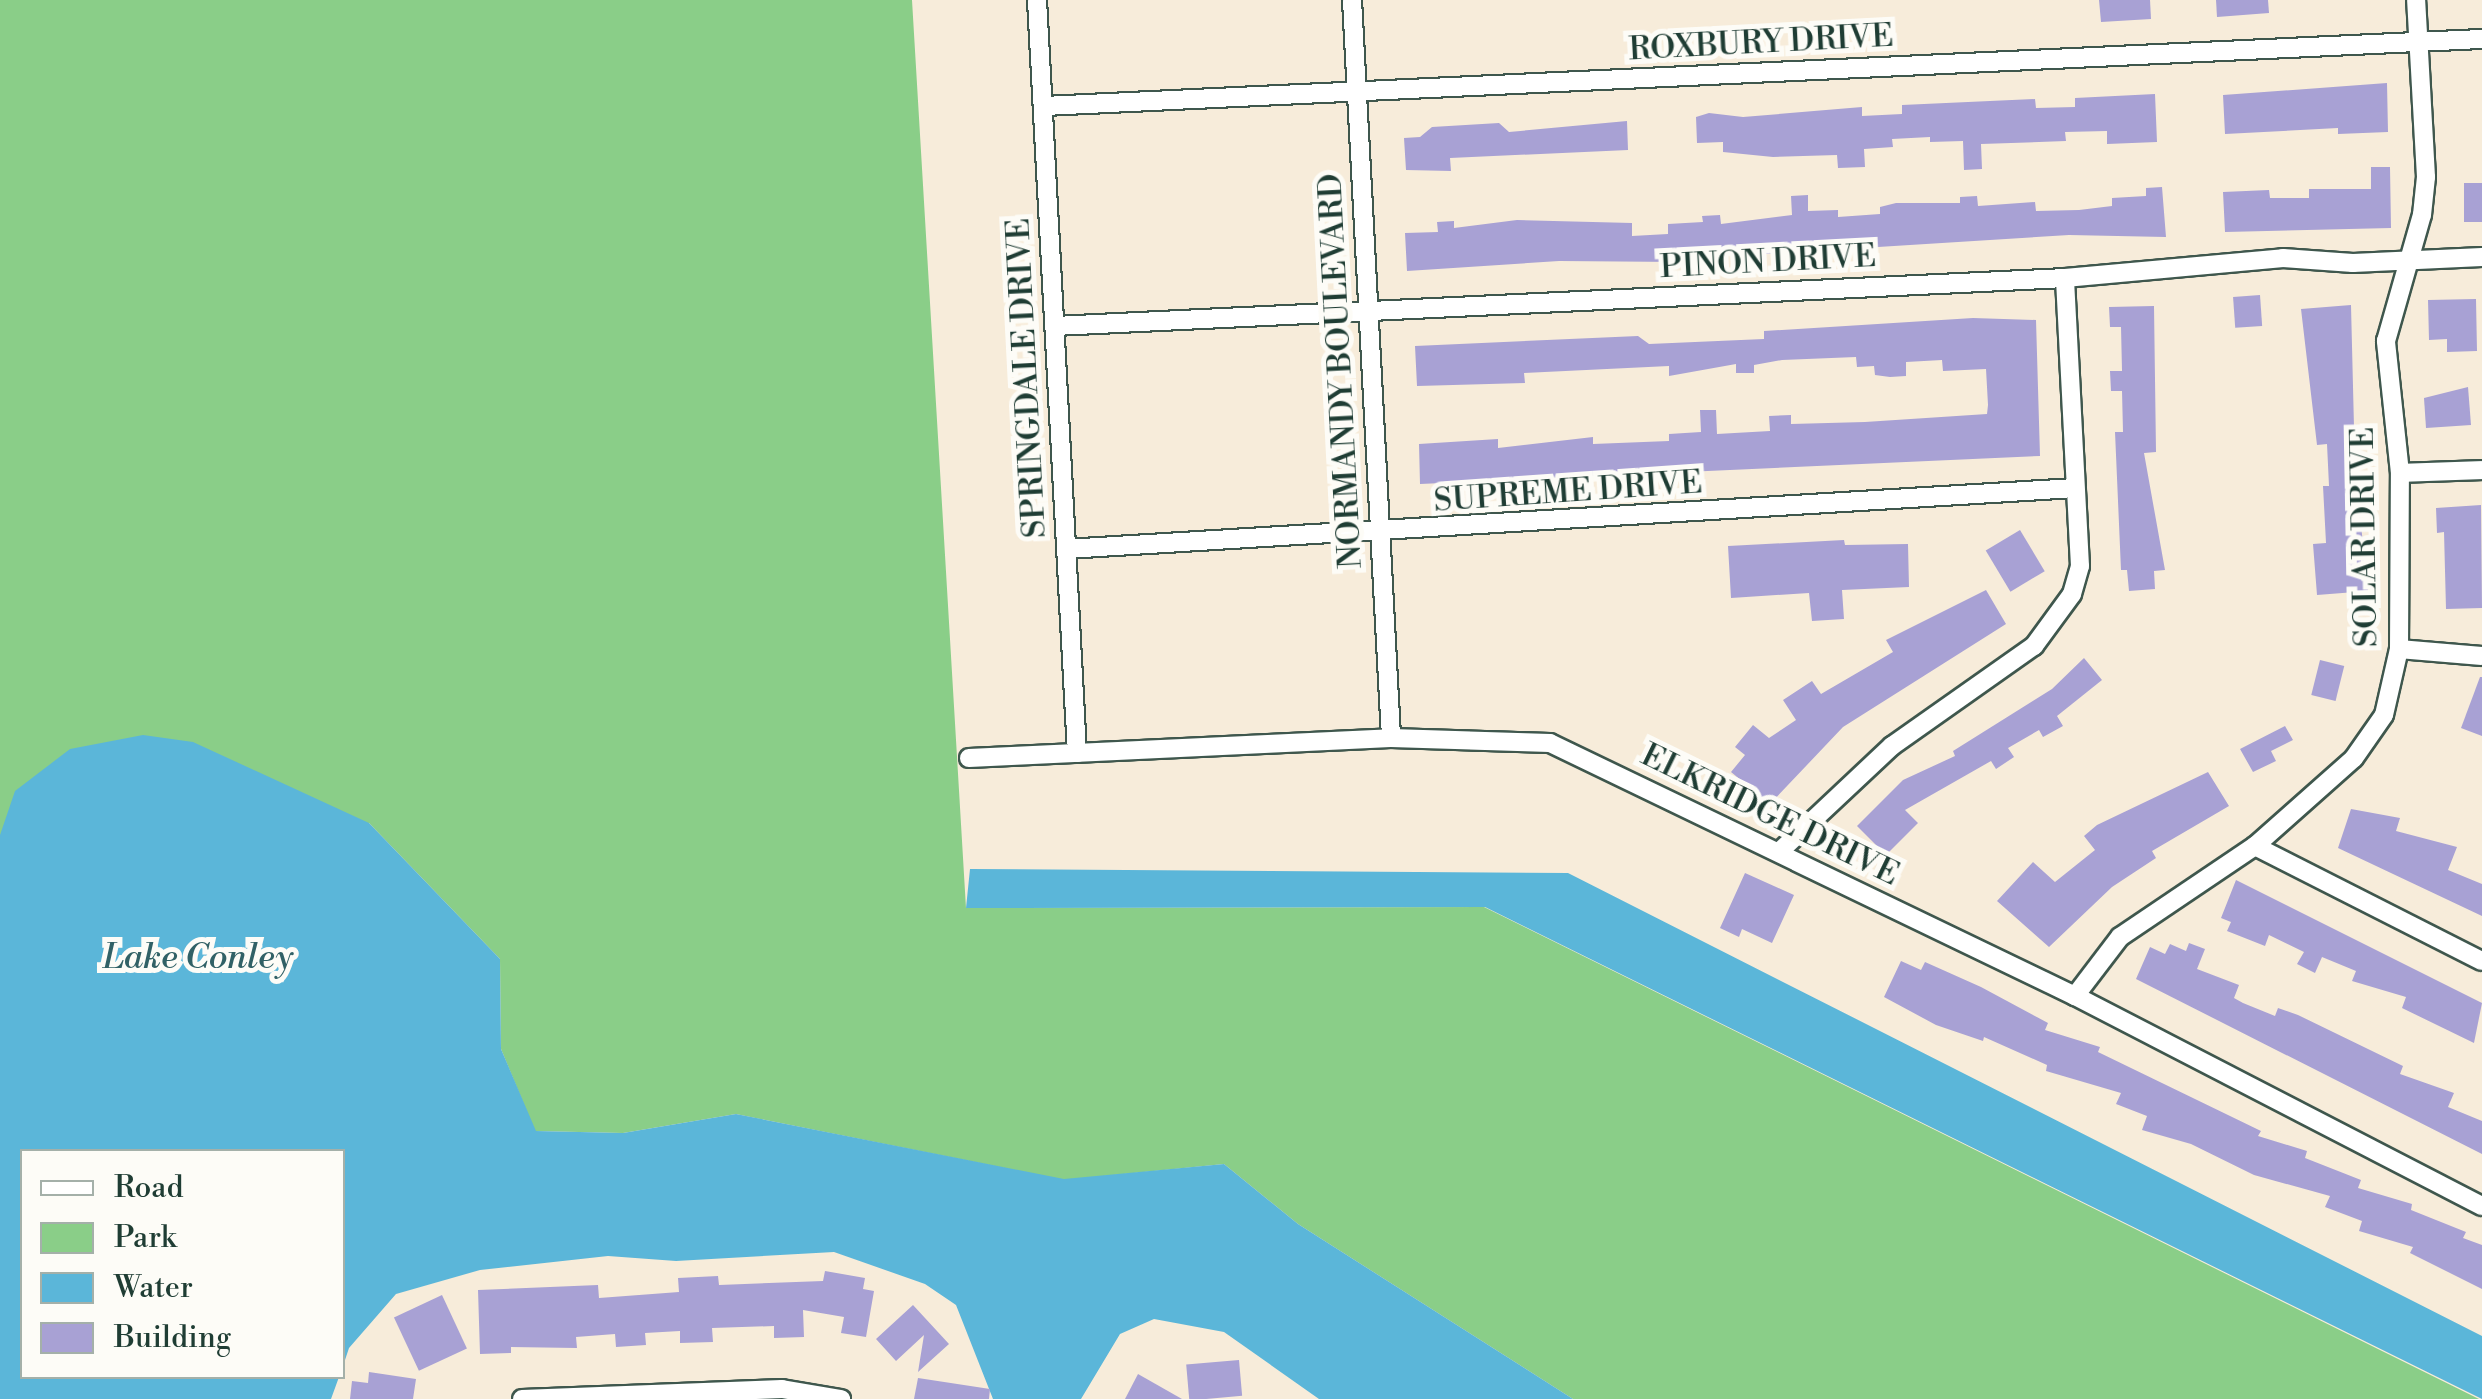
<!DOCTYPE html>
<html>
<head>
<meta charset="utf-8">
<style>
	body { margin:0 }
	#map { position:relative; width:2482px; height:1399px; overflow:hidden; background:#f7ecda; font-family:"Libre Bodoni",serif }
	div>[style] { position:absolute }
	.green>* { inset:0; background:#8ace88 }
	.water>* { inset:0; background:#5bb6d9 }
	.building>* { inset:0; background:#a8a1d4; transform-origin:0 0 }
	.roads { filter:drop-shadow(2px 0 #3f574d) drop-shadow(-2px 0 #3f574d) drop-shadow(0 2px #3f574d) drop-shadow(0 -2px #3f574d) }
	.street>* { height:18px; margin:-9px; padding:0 9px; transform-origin:9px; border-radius:9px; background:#fff }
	span { translate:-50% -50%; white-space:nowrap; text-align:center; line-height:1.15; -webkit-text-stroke:10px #fdfcf7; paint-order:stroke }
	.street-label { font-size:32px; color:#1f3d34 }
	.water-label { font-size:35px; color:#316166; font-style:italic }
	.legend { position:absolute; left:20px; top:1149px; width:325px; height:230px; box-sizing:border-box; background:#fdfcf7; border:2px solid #a4b0a9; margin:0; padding:12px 18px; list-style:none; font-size:30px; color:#1f3d34 }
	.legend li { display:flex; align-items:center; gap:20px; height:50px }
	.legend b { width:50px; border:2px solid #a4b0a9 }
</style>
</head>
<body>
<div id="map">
	<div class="green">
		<div style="clip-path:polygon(0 0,912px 0,966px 908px,1484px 907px,2479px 1399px,1573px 1399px,1298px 1224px,1224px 1164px,1064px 1180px,736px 1114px,623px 1133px,535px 1131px,501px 1049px,500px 959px,369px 823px,0 842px)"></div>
	</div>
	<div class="water">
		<div style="clip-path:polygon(143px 735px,193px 742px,369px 823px,500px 959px,501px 1049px,536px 1131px,623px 1133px,736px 1114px,1064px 1179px,1224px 1164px,1298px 1224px,1573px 1399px,1319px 1399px,1224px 1332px,1154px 1319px,1120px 1334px,1081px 1399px,993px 1399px,956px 1305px,925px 1284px,834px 1252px,676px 1261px,608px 1256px,480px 1270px,396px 1294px,349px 1348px,343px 1366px,342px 1152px,22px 1152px,22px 1376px,339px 1377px,331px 1399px,0 1399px,0 835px,15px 791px,70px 749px)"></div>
		<div style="clip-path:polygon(970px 869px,1568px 873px,2482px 1336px,2482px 1399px,1485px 907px,966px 908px)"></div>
	</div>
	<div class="building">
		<div style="clip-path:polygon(2099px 0,2150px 0,2151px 19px,2101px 22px)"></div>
		<div style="clip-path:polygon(2216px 0,2268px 0,2269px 13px,2217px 17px)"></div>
		<div style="clip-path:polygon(2387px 83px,2388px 132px,2338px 134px,2338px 128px,2225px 134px,2223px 95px)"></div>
		<div style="clip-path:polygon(2155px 94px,2157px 142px,2107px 144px,2107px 131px,2065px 132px,2066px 141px,1981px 144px,1982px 169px,1964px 170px,1963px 141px,1930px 142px,1930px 137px,1892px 139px,1893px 147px,1864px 149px,1865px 167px,1838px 168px,1837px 155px,1773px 157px,1723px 152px,1723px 142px,1697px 143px,1696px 117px,1709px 113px,1743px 117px,1862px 107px,1862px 116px,1902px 114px,1902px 105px,2035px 99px,2036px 108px,2075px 107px,2075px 98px)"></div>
		<div style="clip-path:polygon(1627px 121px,1628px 150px,1450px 158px,1451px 171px,1406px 170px,1404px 138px,1420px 137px,1432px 127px,1499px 123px,1509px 132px)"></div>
		<div style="clip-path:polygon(2371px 167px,2390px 167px,2391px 228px,2225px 232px,2223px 192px,2269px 190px,2270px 198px,2309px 198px,2309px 189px,2371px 189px)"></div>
		<div style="left:2464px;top:183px;width:18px;height:39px"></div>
		<div style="clip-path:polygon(2162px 187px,2166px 237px,2069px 235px,1733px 256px,1732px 248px,1692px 250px,1693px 258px,1679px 262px,1559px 261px,1407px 271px,1405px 233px,1438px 232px,1437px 222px,1454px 221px,1454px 228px,1517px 220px,1632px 223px,1632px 236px,1668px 234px,1668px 224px,1703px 222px,1702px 216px,1720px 215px,1721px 224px,1792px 215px,1791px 196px,1808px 195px,1808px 211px,1838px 210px,1838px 217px,1880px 214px,1880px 207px,1896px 203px,1960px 203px,1960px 197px,1977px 196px,1978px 206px,2035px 202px,2036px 211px,2079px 210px,2112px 206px,2112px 198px,2146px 196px,2146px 188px)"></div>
		<div style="left:2260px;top:295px;width:31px;height:27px;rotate:86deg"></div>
		<div style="clip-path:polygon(2476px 299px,2477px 351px,2447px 352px,2447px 339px,2429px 340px,2428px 300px)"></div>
		<div style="clip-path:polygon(2351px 305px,2355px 468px,2368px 591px,2317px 595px,2313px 544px,2326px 543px,2323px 486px,2329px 486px,2327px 444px,2317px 445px,2301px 309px)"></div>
		<div style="clip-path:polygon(2154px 306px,2156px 452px,2144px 453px,2165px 570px,2154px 571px,2155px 589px,2129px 591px,2127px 570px,2121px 570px,2115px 432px,2123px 432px,2122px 391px,2111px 391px,2110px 371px,2122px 371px,2121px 327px,2110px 327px,2109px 307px)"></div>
		<div style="clip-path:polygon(1973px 318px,2036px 320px,2040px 456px,1420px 484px,1419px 444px,1498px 439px,1498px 448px,1593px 437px,1593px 444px,1669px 441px,1669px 434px,1701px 432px,1700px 410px,1716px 410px,1717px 434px,1770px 431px,1769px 416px,1791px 415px,1791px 424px,1865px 422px,1987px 414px,1988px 405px,1986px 369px,1943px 371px,1942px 360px,1906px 362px,1906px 376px,1890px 377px,1875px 375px,1874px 366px,1857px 367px,1856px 357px,1782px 360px,1754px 365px,1754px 373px,1736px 373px,1736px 364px,1669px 376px,1669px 366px,1524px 373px,1525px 383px,1417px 386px,1415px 346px,1638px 336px,1649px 344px,1764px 339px,1764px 331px)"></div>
		<div style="clip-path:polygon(2468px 387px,2471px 425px,2426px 428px,2424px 398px)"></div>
		<div style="clip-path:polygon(2481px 505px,2482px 608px,2446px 609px,2444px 532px,2437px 533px,2436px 508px)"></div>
		<div style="left:2020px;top:530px;width:48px;height:40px;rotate:59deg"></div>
		<div style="clip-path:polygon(1844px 540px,1845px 545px,1908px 544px,1909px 587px,1842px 590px,1844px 619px,1812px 621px,1809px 593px,1731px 598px,1728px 546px)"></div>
		<div style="clip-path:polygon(1986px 590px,2006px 624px,1843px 727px,1770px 804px,1731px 772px,1745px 755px,1735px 747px,1753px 725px,1769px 738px,1796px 720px,1783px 700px,1812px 681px,1821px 694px,1893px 652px,1886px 640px)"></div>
		<div style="clip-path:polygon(2084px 658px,2102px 680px,2057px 716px,2063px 726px,2043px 737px,2039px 730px,2008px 748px,2014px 757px,1996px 769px,1991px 761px,1905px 810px,1918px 823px,1886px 855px,1857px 826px,1903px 780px,1955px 756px,1953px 751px,2052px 689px)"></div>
		<div style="left:2320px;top:660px;width:25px;height:36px;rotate:14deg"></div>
		<div style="clip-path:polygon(2480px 677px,2482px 677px,2482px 736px,2461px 728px)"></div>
		<div style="clip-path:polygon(2285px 726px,2293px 740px,2271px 751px,2276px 761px,2253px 772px,2240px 749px)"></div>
		<div style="clip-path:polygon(2208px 772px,2229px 806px,2152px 851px,2156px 858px,2112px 887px,2049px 947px,1997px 901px,2033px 862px,2055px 882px,2095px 850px,2084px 836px,2097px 825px)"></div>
		<div style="clip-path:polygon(2351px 809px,2400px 818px,2396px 831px,2457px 847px,2448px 870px,2482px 884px,2482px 916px,2338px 848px)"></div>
		<div style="clip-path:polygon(1745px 873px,1794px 895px,1772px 943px,1742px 929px,1739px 937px,1720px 928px)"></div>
		<div style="clip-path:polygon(2236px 880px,2482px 1003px,2474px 1043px,2402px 1008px,2406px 997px,2352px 981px,2356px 971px,2322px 957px,2315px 973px,2297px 964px,2304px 952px,2269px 935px,2265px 946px,2227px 931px,2231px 922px,2221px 918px)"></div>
		<div style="clip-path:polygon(2189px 943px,2205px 949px,2197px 969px,2239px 985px,2234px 998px,2243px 1003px,2275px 1016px,2278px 1008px,2298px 1015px,2403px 1066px,2400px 1074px,2454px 1093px,2448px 1107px,2482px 1121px,2482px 1154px,2136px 979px,2150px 947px,2165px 954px,2170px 944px,2186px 951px)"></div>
		<div style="clip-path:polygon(1901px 961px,1921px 970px,1925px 962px,1981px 987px,2048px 1023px,2045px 1030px,2100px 1047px,2098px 1052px,2261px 1131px,2258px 1136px,2307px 1151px,2305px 1158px,2361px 1180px,2358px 1188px,2412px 1204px,2411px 1210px,2466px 1232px,2463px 1238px,2482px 1245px,2482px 1289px,2410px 1253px,2413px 1247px,2359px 1231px,2362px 1221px,2325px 1207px,2330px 1196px,2254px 1175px,2191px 1144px,2142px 1130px,2147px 1116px,2116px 1104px,2121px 1093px,2046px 1071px,2047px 1065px,1984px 1037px,1983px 1041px,1936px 1025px,1884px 997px)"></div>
		<div style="clip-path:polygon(825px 1271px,865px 1278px,863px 1289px,874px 1291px,866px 1337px,841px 1333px,844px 1317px,803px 1310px,804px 1337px,774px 1338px,774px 1326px,712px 1328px,713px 1342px,680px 1343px,680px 1331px,645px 1333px,646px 1345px,616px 1347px,615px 1334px,576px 1337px,577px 1348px,511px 1347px,511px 1353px,480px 1354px,478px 1290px,598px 1285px,599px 1298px,679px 1292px,678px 1278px,718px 1276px,719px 1285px,823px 1281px)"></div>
		<div style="left:442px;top:1295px;width:59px;height:53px;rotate:65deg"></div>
		<div style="clip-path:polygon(913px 1305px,949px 1344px,918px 1372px,924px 1335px,896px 1361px,876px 1339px)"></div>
		<div style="left:1239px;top:1360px;width:36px;height:53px;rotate:85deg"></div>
		<div style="clip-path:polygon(369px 1372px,416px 1379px,413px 1399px,350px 1399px,352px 1381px,368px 1383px)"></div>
		<div style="clip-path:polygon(1138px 1374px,1182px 1399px,1125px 1399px)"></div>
		<div style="clip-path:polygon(918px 1378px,990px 1389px,989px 1399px,914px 1399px)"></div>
	</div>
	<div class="roads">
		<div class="street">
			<div style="left:1037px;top:0;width:754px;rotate:86.96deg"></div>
			<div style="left:1352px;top:0;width:739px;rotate:86.97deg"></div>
			<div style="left:1044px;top:106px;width:1440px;rotate:-2.67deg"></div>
			<div style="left:1055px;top:326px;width:1011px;rotate:-2.72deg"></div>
			<div style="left:2065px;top:278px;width:219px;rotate:-5.2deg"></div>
			<div style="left:2283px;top:258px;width:70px;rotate:4.1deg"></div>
			<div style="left:2353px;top:263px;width:129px;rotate:-2.7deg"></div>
			<div style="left:2400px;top:473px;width:82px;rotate:-2.1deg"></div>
			<div style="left:1066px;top:549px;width:1010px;rotate:-3.46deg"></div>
			<div style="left:2399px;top:649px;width:83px;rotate:4.8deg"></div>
			<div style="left:969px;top:758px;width:422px;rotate:-2.7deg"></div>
			<div style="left:1391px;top:738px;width:159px;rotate:1.8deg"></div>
			<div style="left:1550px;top:743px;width:583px;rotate:25.73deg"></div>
			<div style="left:2075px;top:996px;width:458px;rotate:27.3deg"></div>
			<div style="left:2255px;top:846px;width:254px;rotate:26.9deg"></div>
			<div style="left:1779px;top:852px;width:155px;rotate:-43.2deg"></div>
			<div style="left:1892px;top:746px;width:174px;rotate:-35.2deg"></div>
			<div style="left:2034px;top:646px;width:64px;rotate:-53.8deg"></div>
			<div style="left:2072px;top:594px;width:29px;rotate:-74deg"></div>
			<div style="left:2080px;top:566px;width:288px;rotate:-93deg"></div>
			<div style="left:2075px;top:996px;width:74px;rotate:-52.7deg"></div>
			<div style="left:2120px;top:937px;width:163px;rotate:-34deg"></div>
			<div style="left:2255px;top:846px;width:132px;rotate:-41.6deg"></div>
			<div style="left:2354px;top:758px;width:52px;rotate:-55.1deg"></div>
			<div style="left:2384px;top:715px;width:68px;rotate:-77.2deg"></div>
			<div style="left:2399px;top:649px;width:176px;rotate:-89.7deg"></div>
			<div style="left:2400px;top:473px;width:133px;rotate:-96.1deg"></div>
			<div style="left:2386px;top:341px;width:131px;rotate:-74.1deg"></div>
			<div style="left:2422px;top:215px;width:38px;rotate:-84deg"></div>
			<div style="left:2426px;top:177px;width:177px;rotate:-93.2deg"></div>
			<div style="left:522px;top:1399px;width:260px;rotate:-2.2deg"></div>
			<div style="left:782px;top:1389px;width:60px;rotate:9.6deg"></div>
		</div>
	</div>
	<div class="street-label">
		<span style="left:1761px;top:43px;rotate:-3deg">ROXBURY DRIVE</span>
		<span style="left:1768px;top:262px;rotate:-3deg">PINON DRIVE</span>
		<span style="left:1341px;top:371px;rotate:-93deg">NORMANDY BOULEVARD</span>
		<span style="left:1027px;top:378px;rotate:-93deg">SPRINGDALE DRIVE</span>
		<span style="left:1568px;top:492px;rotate:-4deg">SUPREME DRIVE</span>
		<span style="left:2365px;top:537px;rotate:-91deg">SOLAR DRIVE</span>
		<span style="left:1770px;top:815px;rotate:26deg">ELKRIDGE DRIVE</span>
	</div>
	<div class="water-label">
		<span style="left:198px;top:958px">Lake Conley</span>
	</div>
	<ul class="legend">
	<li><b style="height:12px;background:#fff"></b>Road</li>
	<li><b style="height:28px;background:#8ace88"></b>Park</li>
	<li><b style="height:28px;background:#5bb6d9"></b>Water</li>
	<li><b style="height:28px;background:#a8a1d4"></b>Building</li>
	</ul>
</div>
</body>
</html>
